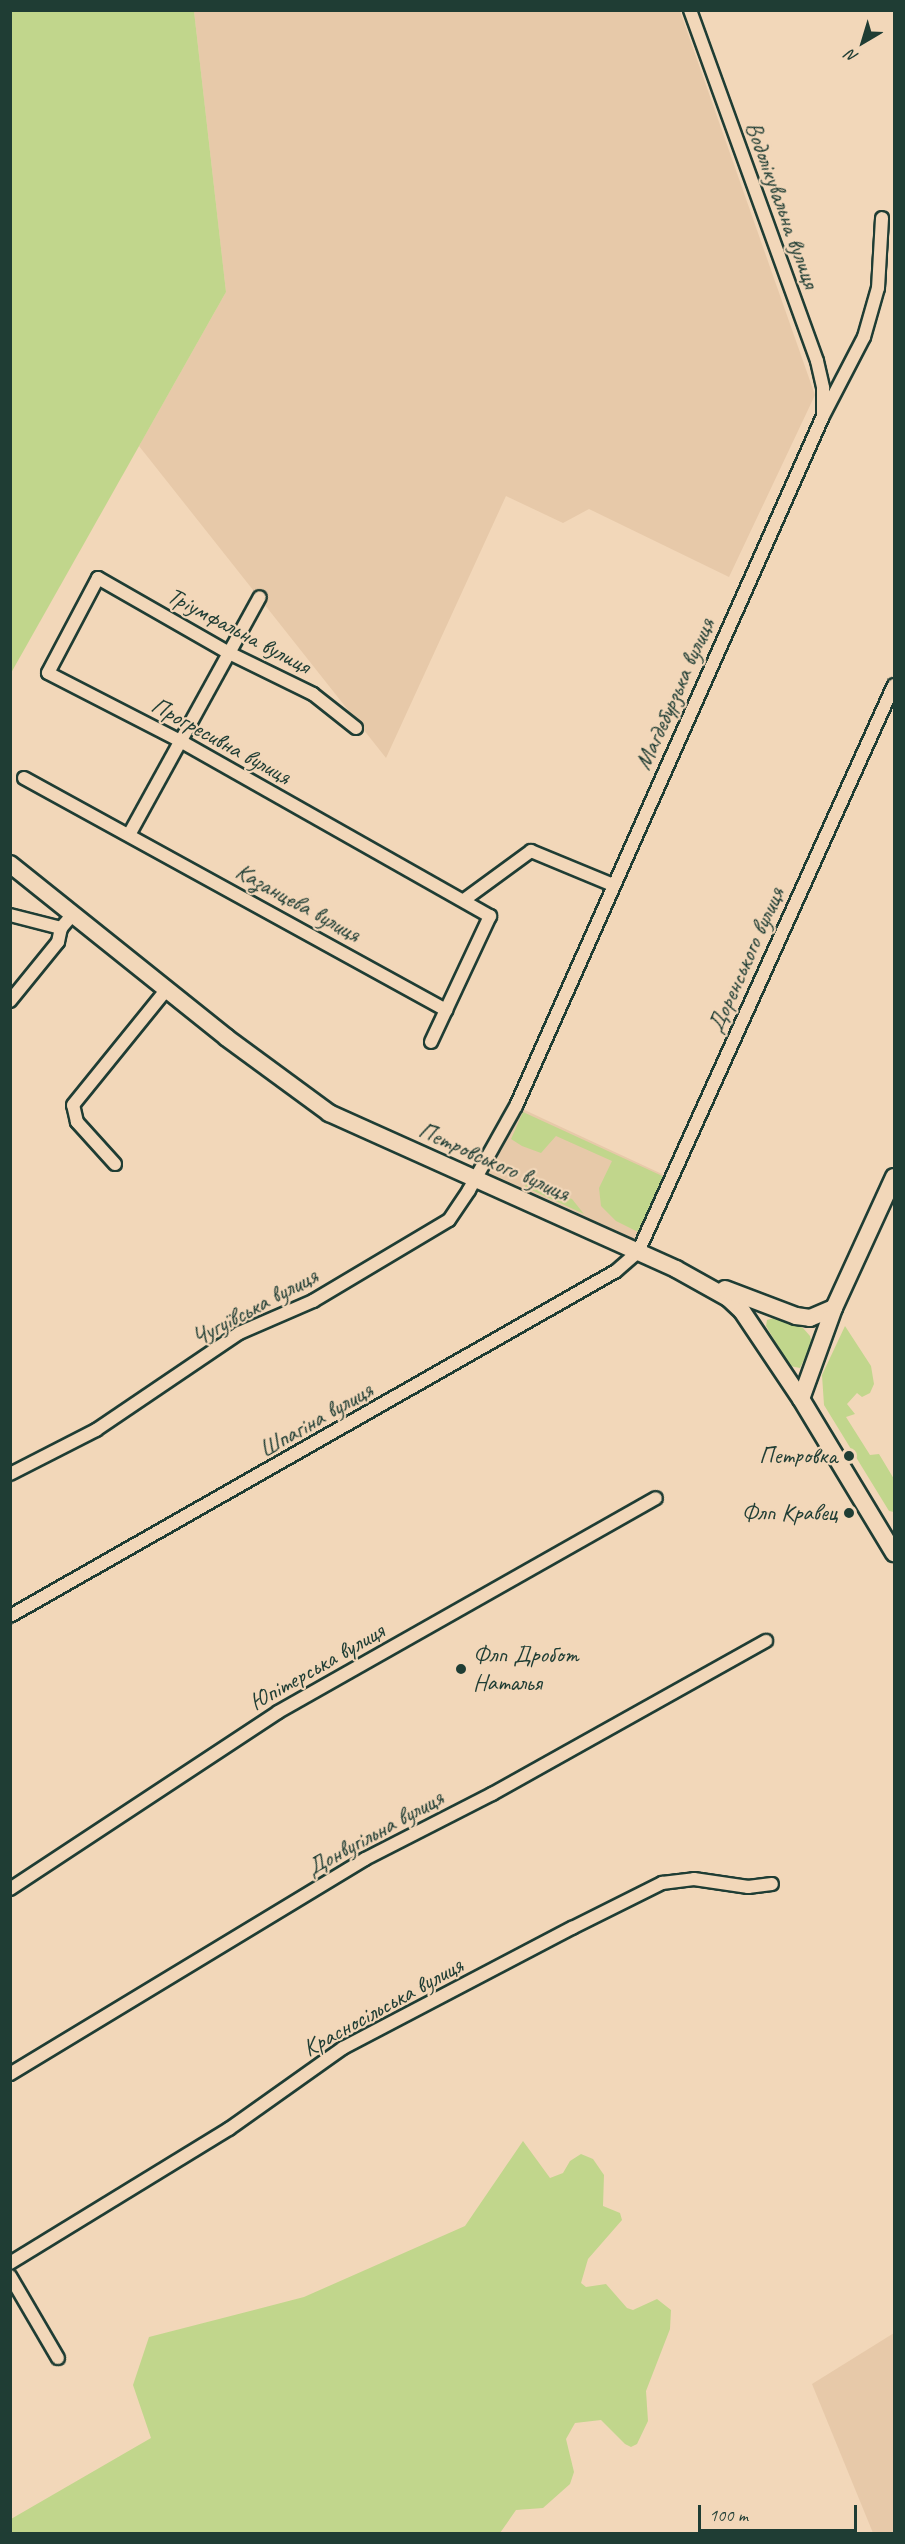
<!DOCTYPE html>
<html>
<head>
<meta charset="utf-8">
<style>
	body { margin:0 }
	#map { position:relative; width:905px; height:2544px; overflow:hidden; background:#f2d7b9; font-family:Caveat,sans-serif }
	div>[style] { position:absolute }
	.built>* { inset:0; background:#e7c9a9; transform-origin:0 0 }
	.green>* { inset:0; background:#c1d68c }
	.roads { filter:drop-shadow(2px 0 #1f3d34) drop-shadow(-2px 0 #1f3d34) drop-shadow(0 2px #1f3d34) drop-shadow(0 -2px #1f3d34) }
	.street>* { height:12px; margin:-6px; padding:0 6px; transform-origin:6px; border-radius:6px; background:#f2d7b9 }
	.secondary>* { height:16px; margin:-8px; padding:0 8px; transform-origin:8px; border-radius:8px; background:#f2d7b9 }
	.dots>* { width:16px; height:16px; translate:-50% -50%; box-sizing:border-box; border:3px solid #f2d7b9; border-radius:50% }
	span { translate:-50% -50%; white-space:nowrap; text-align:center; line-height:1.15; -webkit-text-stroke:4.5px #f2d7b9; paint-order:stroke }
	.street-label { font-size:24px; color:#1f3d34 }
	.poi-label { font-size:24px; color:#1f3d34 }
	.right { translate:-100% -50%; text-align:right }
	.left { translate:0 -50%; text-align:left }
	.frame { position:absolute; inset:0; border:12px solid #1f3d34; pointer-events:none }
	.north { position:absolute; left:833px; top:12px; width:60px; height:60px; -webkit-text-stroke:4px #f2d7b9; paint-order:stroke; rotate:218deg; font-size:16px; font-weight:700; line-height:24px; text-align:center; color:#1f3d34 }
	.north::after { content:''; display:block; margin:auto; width:21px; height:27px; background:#1f3d34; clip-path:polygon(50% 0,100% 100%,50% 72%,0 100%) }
	.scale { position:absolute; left:698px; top:2505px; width:159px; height:27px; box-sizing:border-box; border:3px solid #1f3d34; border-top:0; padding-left:8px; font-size:18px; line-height:21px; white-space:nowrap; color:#1f3d34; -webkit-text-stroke:4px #f2d7b9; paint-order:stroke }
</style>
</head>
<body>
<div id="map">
	<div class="built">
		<div style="clip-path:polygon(194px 11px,680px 11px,815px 395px,729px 577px,589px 509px,563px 523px,506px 496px,386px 758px,139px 446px,226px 292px)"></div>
		<div style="left:516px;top:1106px;width:173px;height:77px;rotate:25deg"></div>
		<div style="clip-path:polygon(894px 2333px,894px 2533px,873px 2533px,812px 2384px)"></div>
	</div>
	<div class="green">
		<div style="clip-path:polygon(11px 10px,194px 11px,226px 292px,11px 673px)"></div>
		<div style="clip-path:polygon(523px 1112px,671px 1180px,644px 1235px,616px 1221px,601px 1206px,599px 1188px,612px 1161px,556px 1136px,541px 1153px,522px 1146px,511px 1139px)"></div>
		<div style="clip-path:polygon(526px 1184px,572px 1199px,584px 1214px,525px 1187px)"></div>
		<div style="clip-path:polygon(777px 1317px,803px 1328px,810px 1336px,812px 1343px,800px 1368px,790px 1366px,766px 1326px,767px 1320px)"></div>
		<div style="clip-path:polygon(845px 1326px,871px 1366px,874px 1384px,870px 1393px,862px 1397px,857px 1393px,847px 1404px,855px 1414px,846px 1417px,870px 1455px,879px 1454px,894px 1479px,894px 1512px,889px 1511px,824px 1405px,822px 1375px)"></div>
		<div style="clip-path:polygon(523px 2141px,550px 2178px,563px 2173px,570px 2161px,581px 2154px,593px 2159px,604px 2175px,603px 2206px,620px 2213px,622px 2220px,588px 2259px,581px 2283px,586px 2287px,606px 2284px,627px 2308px,633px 2310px,657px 2299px,671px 2310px,670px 2329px,646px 2391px,648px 2421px,637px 2444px,631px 2447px,625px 2444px,601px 2420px,575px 2423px,566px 2439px,574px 2472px,570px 2484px,543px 2508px,516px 2510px,500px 2533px,11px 2533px,11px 2519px,151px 2438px,133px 2385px,149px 2337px,304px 2297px,465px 2226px)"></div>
	</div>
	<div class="roads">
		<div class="street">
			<div style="left:690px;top:10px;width:373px;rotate:70.1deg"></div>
			<div style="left:817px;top:361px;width:28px;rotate:77deg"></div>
			<div style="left:823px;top:388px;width:27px;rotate:90deg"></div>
			<div style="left:356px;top:728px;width:55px;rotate:-141.7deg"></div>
			<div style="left:313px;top:694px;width:93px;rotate:-154deg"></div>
			<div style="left:229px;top:653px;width:151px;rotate:-150.2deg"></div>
			<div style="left:98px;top:578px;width:107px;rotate:117.8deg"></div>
			<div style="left:48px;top:673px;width:151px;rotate:27.2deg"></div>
			<div style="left:182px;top:742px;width:354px;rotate:29.5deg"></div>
			<div style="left:490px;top:916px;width:139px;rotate:115.1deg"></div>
			<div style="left:24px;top:778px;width:482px;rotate:28.8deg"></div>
			<div style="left:130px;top:833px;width:269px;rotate:-61.2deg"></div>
			<div style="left:464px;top:900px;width:83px;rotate:-36.2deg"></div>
			<div style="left:531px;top:851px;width:89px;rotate:22.5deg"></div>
			<div style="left:10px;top:915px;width:53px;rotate:14.3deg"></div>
			<div style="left:10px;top:1001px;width:76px;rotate:-50.9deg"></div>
			<div style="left:58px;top:942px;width:14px;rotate:-78deg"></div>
			<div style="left:61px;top:928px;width:18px;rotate:-49deg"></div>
			<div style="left:115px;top:1164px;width:57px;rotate:-132.1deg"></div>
			<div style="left:77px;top:1122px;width:17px;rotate:-103deg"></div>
			<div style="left:73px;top:1105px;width:149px;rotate:-51deg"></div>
			<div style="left:10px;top:1474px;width:97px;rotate:-27.1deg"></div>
			<div style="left:96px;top:1430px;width:173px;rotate:-34.1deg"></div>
			<div style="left:239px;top:1333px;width:81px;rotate:-23.4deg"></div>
			<div style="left:313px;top:1301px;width:158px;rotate:-30.8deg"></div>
			<div style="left:449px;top:1220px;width:36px;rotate:-56deg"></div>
			<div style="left:469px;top:1190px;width:96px;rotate:-60.8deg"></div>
			<div style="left:516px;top:1106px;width:755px;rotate:-66.01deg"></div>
			<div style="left:823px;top:416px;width:89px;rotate:-62.6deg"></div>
			<div style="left:864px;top:337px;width:51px;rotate:-74.1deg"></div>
			<div style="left:878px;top:288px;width:70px;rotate:-86.7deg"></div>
			<div style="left:10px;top:1616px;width:697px;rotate:-29.65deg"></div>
			<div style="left:616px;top:1271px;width:29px;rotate:-41deg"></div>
			<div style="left:638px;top:1252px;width:622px;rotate:-65.7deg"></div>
			<div style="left:10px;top:1889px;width:321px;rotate:-33.4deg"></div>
			<div style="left:278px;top:1712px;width:434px;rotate:-29.5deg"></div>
			<div style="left:10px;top:2074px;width:415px;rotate:-31.2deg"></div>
			<div style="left:365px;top:1859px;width:143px;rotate:-27.1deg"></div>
			<div style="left:492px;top:1794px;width:314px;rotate:-29.2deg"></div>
			<div style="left:10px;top:2263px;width:257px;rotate:-31.5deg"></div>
			<div style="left:229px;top:2129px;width:140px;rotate:-35.4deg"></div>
			<div style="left:343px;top:2048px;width:259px;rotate:-27.7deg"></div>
			<div style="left:572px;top:1928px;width:101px;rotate:-26.6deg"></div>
			<div style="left:662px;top:1883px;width:32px;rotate:-7deg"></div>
			<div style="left:694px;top:1879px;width:55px;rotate:8.4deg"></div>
			<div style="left:748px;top:1887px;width:24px;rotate:-7deg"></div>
			<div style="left:10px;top:2276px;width:95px;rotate:59.7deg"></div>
		</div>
		<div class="secondary">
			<div style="left:10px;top:864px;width:278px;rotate:38.7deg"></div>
			<div style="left:227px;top:1038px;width:127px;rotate:36.3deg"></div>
			<div style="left:329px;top:1113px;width:380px;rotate:24.2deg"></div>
			<div style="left:676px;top:1269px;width:60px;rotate:29.1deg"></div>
			<div style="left:728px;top:1298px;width:19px;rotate:43deg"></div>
			<div style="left:742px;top:1311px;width:106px;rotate:56.2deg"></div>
			<div style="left:801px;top:1399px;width:180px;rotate:58.9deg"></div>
			<div style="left:725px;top:1289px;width:76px;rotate:20.8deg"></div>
			<div style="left:796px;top:1316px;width:14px;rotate:8deg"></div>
			<div style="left:810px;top:1318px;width:26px;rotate:-23deg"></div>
			<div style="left:801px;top:1399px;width:97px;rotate:-70.1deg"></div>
			<div style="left:834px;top:1308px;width:144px;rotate:-65.4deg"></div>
		</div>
	</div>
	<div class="dots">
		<div style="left:849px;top:1456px;background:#1f3d34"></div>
		<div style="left:849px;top:1513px;background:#1f3d34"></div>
		<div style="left:461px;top:1669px;background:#1f3d34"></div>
	</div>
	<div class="street-label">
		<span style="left:782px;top:205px;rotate:70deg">Водолікувальна вулиця</span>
		<span style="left:239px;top:631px;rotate:28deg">Тріумфальна вулиця</span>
		<span style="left:675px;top:694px;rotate:-66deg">Магдебурзька вулиця</span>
		<span style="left:221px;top:741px;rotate:29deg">Прогресивна вулиця</span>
		<span style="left:298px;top:903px;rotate:29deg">Казанцева вулиця</span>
		<span style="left:746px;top:960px;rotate:-66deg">Доренського вулиця</span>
		<span style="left:494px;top:1162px;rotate:24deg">Петровського вулиця</span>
		<span style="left:255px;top:1307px;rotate:-28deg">Чугуївська вулиця</span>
		<span style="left:316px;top:1420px;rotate:-30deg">Шпагіна вулиця</span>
		<span style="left:317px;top:1667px;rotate:-30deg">Юпітерська вулиця</span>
		<span style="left:375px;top:1833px;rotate:-29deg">Донвугільна вулиця</span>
		<span style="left:383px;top:2007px;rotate:-29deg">Красносільська вулиця</span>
	</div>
	<div class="poi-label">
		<span class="right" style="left:837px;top:1456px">Петровка</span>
		<span class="right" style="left:837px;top:1513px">Флп Кравец</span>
		<span class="left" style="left:473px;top:1669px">Флп Дробот<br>Наталья</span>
	</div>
	<div class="frame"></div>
	<div class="north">N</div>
	<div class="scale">100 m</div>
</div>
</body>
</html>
